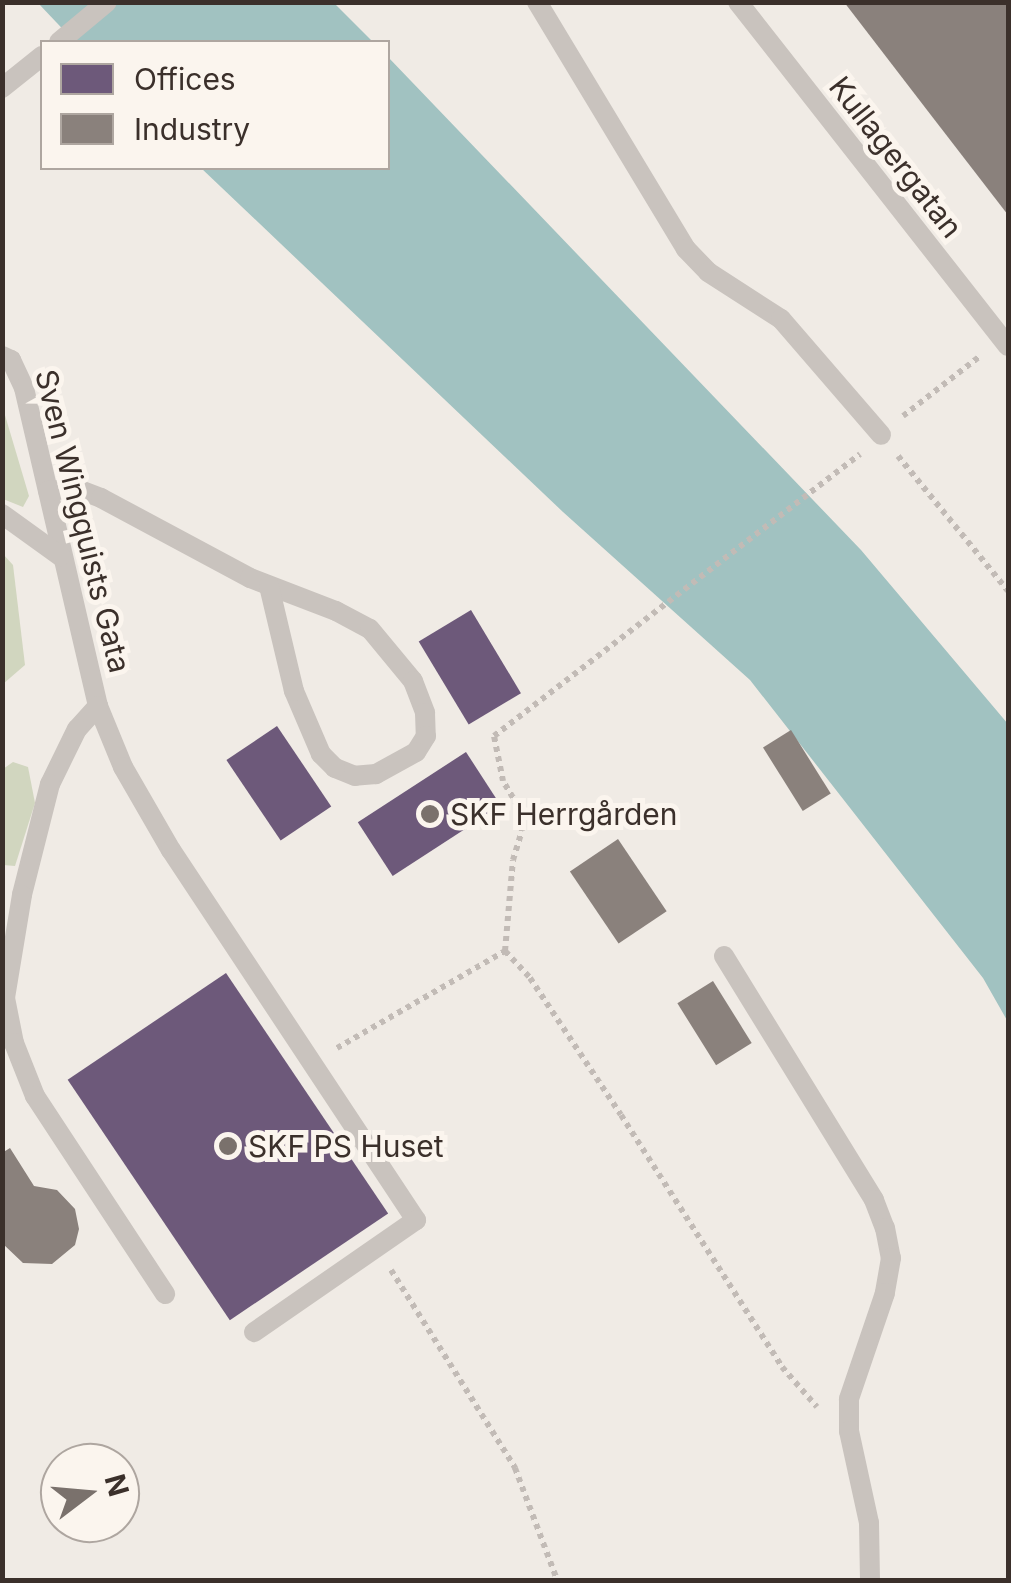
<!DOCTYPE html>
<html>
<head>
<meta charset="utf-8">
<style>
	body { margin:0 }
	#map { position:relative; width:1011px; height:1583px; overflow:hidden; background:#f0ebe5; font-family:Inter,sans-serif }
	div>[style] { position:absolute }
	.green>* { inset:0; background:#d1d6bf }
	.water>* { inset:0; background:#a1c2c1 }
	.offices>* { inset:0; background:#6d597a; transform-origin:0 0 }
	.industry>* { inset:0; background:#8a817c; transform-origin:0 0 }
	.path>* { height:6px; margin-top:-3px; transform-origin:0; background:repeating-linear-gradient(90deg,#c2bbb6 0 5px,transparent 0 10px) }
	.service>* { height:20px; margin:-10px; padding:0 10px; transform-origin:10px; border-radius:10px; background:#c9c3be }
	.dots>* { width:28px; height:28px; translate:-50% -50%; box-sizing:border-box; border:5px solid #fbf5ee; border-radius:50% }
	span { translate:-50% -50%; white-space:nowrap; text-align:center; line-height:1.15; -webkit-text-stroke:10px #fbf5ee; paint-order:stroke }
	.street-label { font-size:30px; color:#3b302b }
	.poi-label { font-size:30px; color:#3b302b }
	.left { translate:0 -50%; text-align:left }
	.frame { position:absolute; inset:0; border:5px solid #3b302b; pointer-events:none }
	.legend { position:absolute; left:40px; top:40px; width:350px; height:130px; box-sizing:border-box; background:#fbf5ee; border:2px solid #aea6a0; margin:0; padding:12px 18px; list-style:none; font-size:30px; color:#3b302b }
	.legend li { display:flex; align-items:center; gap:20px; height:50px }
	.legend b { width:50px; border:2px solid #aea6a0 }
	.north { position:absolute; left:40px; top:1443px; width:100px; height:100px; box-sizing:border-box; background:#fbf5ee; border:2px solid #aea6a0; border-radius:50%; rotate:74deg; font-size:28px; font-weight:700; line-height:40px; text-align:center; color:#3b302b }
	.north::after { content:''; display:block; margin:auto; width:35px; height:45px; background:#7a716c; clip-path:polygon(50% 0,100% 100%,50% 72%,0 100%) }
</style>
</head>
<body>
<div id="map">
	<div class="green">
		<div style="clip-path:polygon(2px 405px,29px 496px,23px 507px,3px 499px)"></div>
		<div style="clip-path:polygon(3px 554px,13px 565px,25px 665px,3px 684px)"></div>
		<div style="clip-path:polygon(13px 762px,28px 767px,35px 803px,15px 866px,3px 865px,3px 769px)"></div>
	</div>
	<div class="water">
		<div style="clip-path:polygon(38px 3px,334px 3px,373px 42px,75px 42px)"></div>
		<div style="clip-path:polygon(388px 57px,861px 550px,1008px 724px,1008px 1022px,983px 978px,750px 680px,563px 512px,201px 168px,388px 168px)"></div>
	</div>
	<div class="offices">
		<div style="left:471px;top:610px;width:97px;height:61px;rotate:59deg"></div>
		<div style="left:277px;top:726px;width:97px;height:61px;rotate:56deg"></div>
		<div style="left:466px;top:752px;width:64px;height:129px;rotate:57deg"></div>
		<div style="left:226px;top:973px;width:290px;height:191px;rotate:56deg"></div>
	</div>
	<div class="industry">
		<div style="clip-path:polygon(844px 2px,1008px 2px,1008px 215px,927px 110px)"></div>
		<div style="left:791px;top:730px;width:75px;height:33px;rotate:58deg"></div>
		<div style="left:618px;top:839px;width:87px;height:58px;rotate:56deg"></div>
		<div style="left:713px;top:981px;width:73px;height:42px;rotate:58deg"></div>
		<div style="clip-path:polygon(10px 1148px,34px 1186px,57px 1190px,75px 1209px,79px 1229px,75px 1245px,52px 1264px,23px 1263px,2px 1243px,2px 1153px)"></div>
	</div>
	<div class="path">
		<div style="left:903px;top:416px;width:98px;rotate:-37.9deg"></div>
		<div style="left:898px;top:456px;width:174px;rotate:50.8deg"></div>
		<div style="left:505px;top:951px;width:37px;rotate:47deg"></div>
		<div style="left:530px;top:978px;width:164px;rotate:56.4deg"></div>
		<div style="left:621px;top:1115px;width:299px;rotate:57.4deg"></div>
		<div style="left:782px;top:1367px;width:53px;rotate:48.8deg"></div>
		<div style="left:337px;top:1048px;width:194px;rotate:-30deg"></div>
		<div style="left:505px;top:951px;width:91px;rotate:-85deg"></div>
		<div style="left:513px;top:860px;width:30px;rotate:-73deg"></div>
		<div style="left:522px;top:831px;width:25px;rotate:-99deg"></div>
		<div style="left:518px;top:806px;width:29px;rotate:-121deg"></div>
		<div style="left:503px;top:781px;width:46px;rotate:-101.3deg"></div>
		<div style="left:494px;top:736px;width:462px;rotate:-37.6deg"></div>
		<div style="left:391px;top:1270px;width:234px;rotate:57.9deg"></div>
		<div style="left:515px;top:1468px;width:120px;rotate:69.4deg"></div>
	</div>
	<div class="service">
		<div style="left:537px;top:2px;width:288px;rotate:58.9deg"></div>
		<div style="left:686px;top:249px;width:32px;rotate:46deg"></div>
		<div style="left:708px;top:272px;width:87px;rotate:32.8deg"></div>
		<div style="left:781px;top:319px;width:153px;rotate:49.2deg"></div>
		<div style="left:738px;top:2px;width:437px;rotate:51.9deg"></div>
		<div style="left:59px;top:42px;width:62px;rotate:-39.8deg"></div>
		<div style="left:2px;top:88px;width:51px;rotate:-38.7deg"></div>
		<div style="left:2px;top:356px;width:10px;rotate:24deg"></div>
		<div style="left:11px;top:360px;width:31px;rotate:65deg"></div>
		<div style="left:24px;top:388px;width:326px;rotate:76.9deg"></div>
		<div style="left:98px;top:706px;width:66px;rotate:67.7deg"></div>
		<div style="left:123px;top:767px;width:96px;rotate:60deg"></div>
		<div style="left:171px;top:850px;width:444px;rotate:56.5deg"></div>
		<div style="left:416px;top:1220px;width:197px;rotate:145.3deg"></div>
		<div style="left:48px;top:491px;width:27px;rotate:-6deg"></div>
		<div style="left:75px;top:488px;width:28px;rotate:21deg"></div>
		<div style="left:101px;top:498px;width:169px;rotate:28.2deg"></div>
		<div style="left:250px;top:578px;width:92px;rotate:21deg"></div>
		<div style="left:336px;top:611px;width:38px;rotate:28deg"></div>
		<div style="left:370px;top:629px;width:67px;rotate:50.4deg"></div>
		<div style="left:413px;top:681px;width:34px;rotate:69deg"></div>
		<div style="left:425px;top:713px;width:23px;rotate:88deg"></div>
		<div style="left:426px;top:736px;width:19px;rotate:122deg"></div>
		<div style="left:416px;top:752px;width:46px;rotate:151.2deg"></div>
		<div style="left:376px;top:774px;width:21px;rotate:175deg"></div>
		<div style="left:355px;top:776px;width:22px;rotate:-158deg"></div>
		<div style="left:335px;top:768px;width:20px;rotate:-135deg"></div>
		<div style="left:321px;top:754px;width:69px;rotate:-113.2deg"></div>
		<div style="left:294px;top:691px;width:108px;rotate:-103.4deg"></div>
		<div style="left:2px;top:514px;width:72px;rotate:35.9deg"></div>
		<div style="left:98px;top:706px;width:31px;rotate:132deg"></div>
		<div style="left:77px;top:729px;width:61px;rotate:116.1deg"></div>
		<div style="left:50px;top:784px;width:114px;rotate:104.2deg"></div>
		<div style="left:22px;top:895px;width:104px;rotate:99.4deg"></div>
		<div style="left:5px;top:998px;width:46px;rotate:78.7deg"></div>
		<div style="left:14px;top:1043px;width:57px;rotate:68.4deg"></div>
		<div style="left:35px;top:1096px;width:237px;rotate:56.7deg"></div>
		<div style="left:724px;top:956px;width:286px;rotate:58.4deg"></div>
		<div style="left:874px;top:1200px;width:30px;rotate:69deg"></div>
		<div style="left:885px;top:1228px;width:31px;rotate:79deg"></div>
		<div style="left:891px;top:1258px;width:36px;rotate:100deg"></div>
		<div style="left:885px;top:1293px;width:112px;rotate:108.8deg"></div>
		<div style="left:849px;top:1399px;width:32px;rotate:90deg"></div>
		<div style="left:849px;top:1431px;width:94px;rotate:77.7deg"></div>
		<div style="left:869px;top:1523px;width:57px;rotate:89deg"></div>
	</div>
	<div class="dots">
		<div style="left:430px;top:814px;background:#7a716c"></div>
		<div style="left:228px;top:1146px;background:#7a716c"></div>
	</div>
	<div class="street-label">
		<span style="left:896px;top:157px;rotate:52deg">Kullagergatan</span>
		<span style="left:83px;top:521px;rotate:76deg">Sven Wingquists Gata</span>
	</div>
	<div class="poi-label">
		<span class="left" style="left:450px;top:814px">SKF Herrgården</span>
		<span class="left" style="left:248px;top:1146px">SKF PS Huset</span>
	</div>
	<div class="frame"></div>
	<ul class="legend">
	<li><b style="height:28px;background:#6d597a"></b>Offices</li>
	<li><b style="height:28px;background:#8a817c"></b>Industry</li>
	</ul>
	<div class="north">N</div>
</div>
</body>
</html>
